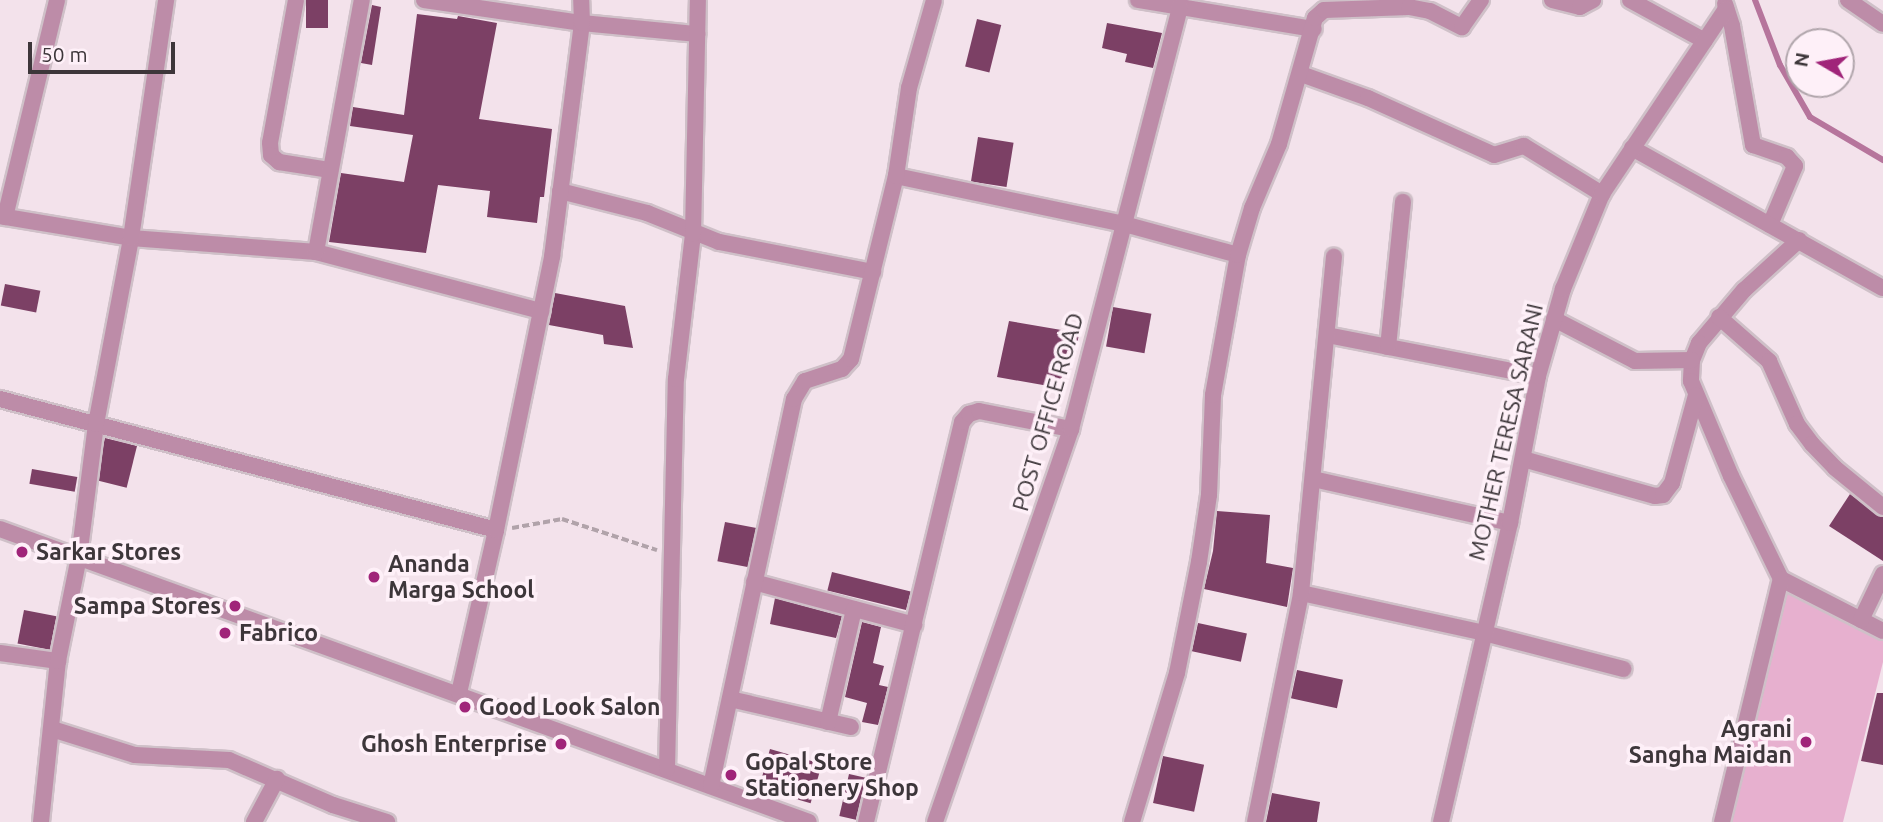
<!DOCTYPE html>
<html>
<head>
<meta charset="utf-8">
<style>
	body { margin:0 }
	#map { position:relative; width:1883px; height:822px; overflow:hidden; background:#f3e2eb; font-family:Ubuntu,sans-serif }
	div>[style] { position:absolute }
	.green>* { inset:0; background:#e7b0cf }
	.stream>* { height:6px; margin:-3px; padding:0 3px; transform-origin:3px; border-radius:3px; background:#b6759c }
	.building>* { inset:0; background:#7c4065; transform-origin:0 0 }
	.path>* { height:3.5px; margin-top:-1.75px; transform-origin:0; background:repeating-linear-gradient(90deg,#b1a3aa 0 7px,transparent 0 10.5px) }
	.roads { filter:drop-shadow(2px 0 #cfc0c8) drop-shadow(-2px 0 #cfc0c8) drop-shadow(0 2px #cfc0c8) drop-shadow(0 -2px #cfc0c8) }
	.street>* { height:16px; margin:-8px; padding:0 8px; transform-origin:8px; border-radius:8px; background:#bd8ca8 }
	.dots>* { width:19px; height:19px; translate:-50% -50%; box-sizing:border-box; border:4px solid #fef0f8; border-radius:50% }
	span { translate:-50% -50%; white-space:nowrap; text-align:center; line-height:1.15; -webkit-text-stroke:7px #fef0f8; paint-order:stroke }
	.street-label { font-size:23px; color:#3d363a }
	.poi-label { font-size:23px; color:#3d363a; font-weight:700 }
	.left { translate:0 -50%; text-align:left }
	.right { translate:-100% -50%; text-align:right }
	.north { position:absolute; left:1785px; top:28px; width:70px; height:70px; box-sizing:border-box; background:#fef0f8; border:2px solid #b1a6ac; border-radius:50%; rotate:280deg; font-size:19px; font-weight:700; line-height:28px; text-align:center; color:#3d363a }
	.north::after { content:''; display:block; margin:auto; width:24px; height:32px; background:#a02479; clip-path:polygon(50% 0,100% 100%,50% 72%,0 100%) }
	.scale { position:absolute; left:28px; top:42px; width:147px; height:32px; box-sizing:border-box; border:4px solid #3d363a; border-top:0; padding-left:9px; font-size:21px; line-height:24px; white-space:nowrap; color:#3d363a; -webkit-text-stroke:5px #fef0f8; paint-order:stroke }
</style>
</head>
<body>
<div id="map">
	<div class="green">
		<div style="clip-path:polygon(1785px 590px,1883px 636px,1883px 662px,1843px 822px,1730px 822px)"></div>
	</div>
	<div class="stream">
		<div style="left:1755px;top:0;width:70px;rotate:69deg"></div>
		<div style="left:1780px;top:65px;width:60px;rotate:60deg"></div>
		<div style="left:1810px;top:117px;width:85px;rotate:30.5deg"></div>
	</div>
	<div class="building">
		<div style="left:306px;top:0;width:22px;height:28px"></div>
		<div style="clip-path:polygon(372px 5px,381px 7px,372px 65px,361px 63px)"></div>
		<div style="clip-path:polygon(417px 14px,457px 19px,458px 16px,497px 23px,479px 119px,552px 129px,544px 197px,540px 197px,537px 223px,487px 217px,490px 191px,438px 185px,426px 253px,329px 242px,341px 173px,404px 182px,413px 135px,350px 126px,353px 107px,404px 115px)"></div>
		<div style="left:977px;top:19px;width:25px;height:49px;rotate:14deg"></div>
		<div style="clip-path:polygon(1107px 23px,1162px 33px,1153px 68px,1125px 62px,1127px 54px,1102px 48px)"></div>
		<div style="left:978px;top:137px;width:36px;height:45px;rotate:9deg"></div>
		<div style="left:5px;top:284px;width:36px;height:22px;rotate:11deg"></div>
		<div style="clip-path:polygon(555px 293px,625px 306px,633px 348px,604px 344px,603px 335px,549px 325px)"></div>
		<div style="left:1113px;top:307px;width:39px;height:40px;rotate:10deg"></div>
		<div style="clip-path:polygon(1009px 321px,1079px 333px,1076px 352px,1067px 351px,1060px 388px,997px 377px)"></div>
		<div style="left:105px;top:438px;width:33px;height:43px;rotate:14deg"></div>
		<div style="left:32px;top:469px;width:46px;height:15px;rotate:10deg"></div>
		<div style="clip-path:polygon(1850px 494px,1883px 517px,1883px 561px,1829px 526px)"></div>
		<div style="clip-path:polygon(1217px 511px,1270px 515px,1266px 563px,1293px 568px,1287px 607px,1204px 589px,1213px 551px)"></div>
		<div style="left:725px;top:522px;width:32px;height:40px;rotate:11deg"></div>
		<div style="left:832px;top:572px;width:81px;height:19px;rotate:14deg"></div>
		<div style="clip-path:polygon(775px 598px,842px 616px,836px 638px,770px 624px)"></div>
		<div style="left:24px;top:610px;width:33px;height:34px;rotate:11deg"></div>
		<div style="clip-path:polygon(862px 622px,881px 627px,873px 663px,884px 666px,879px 685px,888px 687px,878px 725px,862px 722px,867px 703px,845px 697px)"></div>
		<div style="left:1198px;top:623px;width:50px;height:29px;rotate:12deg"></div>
		<div style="left:1297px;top:670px;width:47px;height:29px;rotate:12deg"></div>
		<div style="clip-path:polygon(1877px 693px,1883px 693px,1883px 765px,1861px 761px)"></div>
		<div style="left:770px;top:749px;width:54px;height:41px;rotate:16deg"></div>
		<div style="left:1163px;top:756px;width:42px;height:48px;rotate:12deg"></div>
		<div style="left:849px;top:774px;width:17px;height:43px;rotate:13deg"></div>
		<div style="clip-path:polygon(1272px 793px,1320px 802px,1317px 822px,1266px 822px)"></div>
	</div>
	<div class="path">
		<div style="left:512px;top:528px;width:51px;rotate:-10.2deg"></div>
		<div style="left:562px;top:519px;width:100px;rotate:18.1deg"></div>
	</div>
	<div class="roads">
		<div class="street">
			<div style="left:296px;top:0;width:145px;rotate:100.3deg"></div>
			<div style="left:270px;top:143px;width:12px;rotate:85deg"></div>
			<div style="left:271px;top:155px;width:11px;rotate:41deg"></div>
			<div style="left:279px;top:162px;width:52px;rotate:8.9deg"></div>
			<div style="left:424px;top:0;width:160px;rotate:8.3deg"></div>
			<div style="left:582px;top:23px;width:116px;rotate:5.5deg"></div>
			<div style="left:1138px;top:0;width:178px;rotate:9.4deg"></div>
			<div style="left:1552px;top:0;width:29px;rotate:14deg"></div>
			<div style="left:1580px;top:7px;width:15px;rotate:-28deg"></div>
			<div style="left:1630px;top:0;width:85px;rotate:28.7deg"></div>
			<div style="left:1848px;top:0;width:42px;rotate:34.4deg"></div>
			<div style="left:1725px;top:4px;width:23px;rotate:72deg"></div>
			<div style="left:1732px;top:26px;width:121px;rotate:80deg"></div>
			<div style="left:1753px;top:145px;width:36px;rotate:19deg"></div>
			<div style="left:1787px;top:157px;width:12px;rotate:48deg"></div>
			<div style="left:1795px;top:166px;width:64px;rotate:113deg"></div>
			<div style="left:1301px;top:74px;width:71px;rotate:19.7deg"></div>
			<div style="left:1368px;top:98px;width:138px;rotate:24.3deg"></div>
			<div style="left:1494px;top:155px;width:31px;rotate:-17deg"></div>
			<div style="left:1524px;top:146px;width:92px;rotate:31.6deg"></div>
			<div style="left:1632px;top:148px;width:287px;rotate:29.2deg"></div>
			<div style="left:896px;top:176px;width:233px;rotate:11.9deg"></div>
			<div style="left:1124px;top:224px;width:118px;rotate:15.2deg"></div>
			<div style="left:560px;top:191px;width:90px;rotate:14.2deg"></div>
			<div style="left:647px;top:213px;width:78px;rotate:21.9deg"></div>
			<div style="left:719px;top:242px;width:157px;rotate:11deg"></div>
			<div style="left:0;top:216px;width:133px;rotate:9.5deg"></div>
			<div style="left:131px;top:238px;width:186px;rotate:4.3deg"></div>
			<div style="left:316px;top:252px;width:233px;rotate:14.7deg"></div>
			<div style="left:5px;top:217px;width:223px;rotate:-76.5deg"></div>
			<div style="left:1799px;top:240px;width:74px;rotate:137.7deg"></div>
			<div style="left:1744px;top:290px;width:70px;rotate:130.3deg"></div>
			<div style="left:1699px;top:343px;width:18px;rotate:112deg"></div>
			<div style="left:1692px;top:360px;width:21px;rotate:93deg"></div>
			<div style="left:1691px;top:381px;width:103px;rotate:67.2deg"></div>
			<div style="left:1731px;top:476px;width:114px;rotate:64.1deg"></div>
			<div style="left:1781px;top:579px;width:114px;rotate:27deg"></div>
			<div style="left:316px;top:252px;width:256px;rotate:-79.7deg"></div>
			<div style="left:1719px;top:317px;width:67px;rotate:41.3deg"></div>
			<div style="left:1769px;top:361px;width:69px;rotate:66deg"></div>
			<div style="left:1797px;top:424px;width:25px;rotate:53deg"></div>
			<div style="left:1812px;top:444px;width:33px;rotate:46deg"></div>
			<div style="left:1835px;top:468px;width:62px;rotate:39.1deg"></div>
			<div style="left:1554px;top:319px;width:91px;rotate:27.4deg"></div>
			<div style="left:1635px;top:361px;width:57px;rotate:-1deg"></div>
			<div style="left:1327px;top:335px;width:215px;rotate:11deg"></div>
			<div style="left:1388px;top:347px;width:146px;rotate:-84.1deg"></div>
			<div style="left:0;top:399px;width:513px;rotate:14.79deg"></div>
			<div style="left:1523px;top:459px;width:137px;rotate:15.7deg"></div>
			<div style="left:1655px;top:496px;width:8px;rotate:-7deg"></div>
			<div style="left:1663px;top:495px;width:15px;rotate:-53deg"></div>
			<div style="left:1672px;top:483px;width:91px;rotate:-74.7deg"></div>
			<div style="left:1313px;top:479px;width:202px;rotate:12.6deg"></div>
			<div style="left:0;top:529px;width:860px;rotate:19.91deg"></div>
			<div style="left:754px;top:582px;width:166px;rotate:15deg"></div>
			<div style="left:1301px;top:593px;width:187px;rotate:12.3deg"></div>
			<div style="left:1484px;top:633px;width:144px;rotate:14.5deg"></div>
			<div style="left:1861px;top:620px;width:51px;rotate:-64.4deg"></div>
			<div style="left:0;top:653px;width:59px;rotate:7.9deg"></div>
			<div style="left:459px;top:693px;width:167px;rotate:-77.2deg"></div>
			<div style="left:496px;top:530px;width:279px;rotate:-78.4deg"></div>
			<div style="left:552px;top:257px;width:236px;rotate:-82.7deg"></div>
			<div style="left:582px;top:23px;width:23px;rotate:-92deg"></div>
			<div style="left:730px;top:699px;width:124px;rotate:13deg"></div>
			<div style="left:828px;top:722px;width:116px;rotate:-77deg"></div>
			<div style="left:52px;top:729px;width:87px;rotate:17.4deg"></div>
			<div style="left:135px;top:755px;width:94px;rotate:3deg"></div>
			<div style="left:229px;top:760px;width:113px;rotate:23.4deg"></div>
			<div style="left:333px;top:805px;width:57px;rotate:17.5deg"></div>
			<div style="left:667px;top:769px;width:390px;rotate:-88.7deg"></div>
			<div style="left:676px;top:379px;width:146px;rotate:-83.3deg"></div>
			<div style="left:693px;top:234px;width:234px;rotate:-88.8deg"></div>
			<div style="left:711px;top:786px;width:396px;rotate:-77.9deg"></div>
			<div style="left:794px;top:399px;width:21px;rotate:-59deg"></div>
			<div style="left:805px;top:381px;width:39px;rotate:-18deg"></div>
			<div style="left:842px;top:369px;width:13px;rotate:-48deg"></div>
			<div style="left:851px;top:359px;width:188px;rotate:-76.2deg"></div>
			<div style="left:896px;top:176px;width:89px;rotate:-81.6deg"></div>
			<div style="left:909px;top:88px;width:91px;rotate:-74.1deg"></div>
			<div style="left:41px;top:822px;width:162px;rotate:-84deg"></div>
			<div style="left:58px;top:661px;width:106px;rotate:-78.6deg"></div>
			<div style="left:79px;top:557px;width:134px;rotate:-82.7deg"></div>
			<div style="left:96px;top:424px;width:189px;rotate:-79.3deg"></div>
			<div style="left:131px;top:238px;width:241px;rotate:-81.6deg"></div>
			<div style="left:254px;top:822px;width:49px;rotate:-61.9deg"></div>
			<div style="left:866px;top:822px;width:411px;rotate:-76.5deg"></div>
			<div style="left:962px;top:422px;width:11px;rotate:-49deg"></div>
			<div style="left:969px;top:414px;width:10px;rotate:-17deg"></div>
			<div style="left:979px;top:411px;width:94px;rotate:11.1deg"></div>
			<div style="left:935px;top:822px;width:416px;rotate:-70.9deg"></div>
			<div style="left:1071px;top:429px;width:436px;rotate:-75.5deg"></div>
			<div style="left:1132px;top:822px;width:156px;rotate:-73.2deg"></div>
			<div style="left:1177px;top:673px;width:113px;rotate:-78.8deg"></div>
			<div style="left:1199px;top:562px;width:68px;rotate:-81.5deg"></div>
			<div style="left:1209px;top:495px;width:100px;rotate:-87.7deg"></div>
			<div style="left:1213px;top:395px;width:142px;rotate:-79.9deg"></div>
			<div style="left:1238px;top:255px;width:49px;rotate:-73.4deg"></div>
			<div style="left:1252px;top:208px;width:69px;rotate:-67.1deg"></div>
			<div style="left:1279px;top:144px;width:131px;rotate:-74.1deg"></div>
			<div style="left:1315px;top:18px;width:12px;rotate:-42deg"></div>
			<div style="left:1324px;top:10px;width:85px;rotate:-2deg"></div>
			<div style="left:1409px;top:7px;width:21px;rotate:11deg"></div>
			<div style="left:1430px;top:11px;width:36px;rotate:27deg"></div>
			<div style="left:1462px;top:27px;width:33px;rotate:-55deg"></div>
			<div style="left:1255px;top:822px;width:234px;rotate:-78.6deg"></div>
			<div style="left:1301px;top:593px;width:338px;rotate:-84.4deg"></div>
			<div style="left:1441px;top:822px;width:307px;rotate:-77deg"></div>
			<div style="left:1510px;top:523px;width:150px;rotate:-79.2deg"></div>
			<div style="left:1538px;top:376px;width:91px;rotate:-74deg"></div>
			<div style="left:1563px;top:289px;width:103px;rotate:-67.7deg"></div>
			<div style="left:1602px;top:194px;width:223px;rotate:-56.2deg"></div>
			<div style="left:1722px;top:822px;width:250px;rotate:-76.4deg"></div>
		</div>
	</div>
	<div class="dots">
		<div style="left:22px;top:552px;background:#a02479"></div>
		<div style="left:374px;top:577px;background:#a02479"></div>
		<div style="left:235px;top:606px;background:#a02479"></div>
		<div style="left:225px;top:633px;background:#a02479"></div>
		<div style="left:465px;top:707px;background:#a02479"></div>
		<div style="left:1806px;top:742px;background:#a02479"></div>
		<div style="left:561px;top:744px;background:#a02479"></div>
		<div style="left:731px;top:775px;background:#a02479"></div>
	</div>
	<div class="street-label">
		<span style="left:1048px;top:412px;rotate:-74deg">POST OFFICE ROAD</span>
		<span style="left:1506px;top:432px;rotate:-77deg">MOTHER TERESA SARANI</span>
	</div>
	<div class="poi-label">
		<span class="left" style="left:36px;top:552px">Sarkar Stores</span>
		<span class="left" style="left:388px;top:577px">Ananda<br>Marga School</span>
		<span class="right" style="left:221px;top:606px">Sampa Stores</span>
		<span class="left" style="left:239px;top:633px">Fabrico</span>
		<span class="left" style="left:479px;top:707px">Good Look Salon</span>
		<span class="right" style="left:1792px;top:742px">Agrani<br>Sangha Maidan</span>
		<span class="right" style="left:547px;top:744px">Ghosh Enterprise</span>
		<span class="left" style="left:745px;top:775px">Gopal Store<br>Stationery Shop</span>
	</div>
	<div class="north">N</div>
	<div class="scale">50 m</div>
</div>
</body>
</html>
